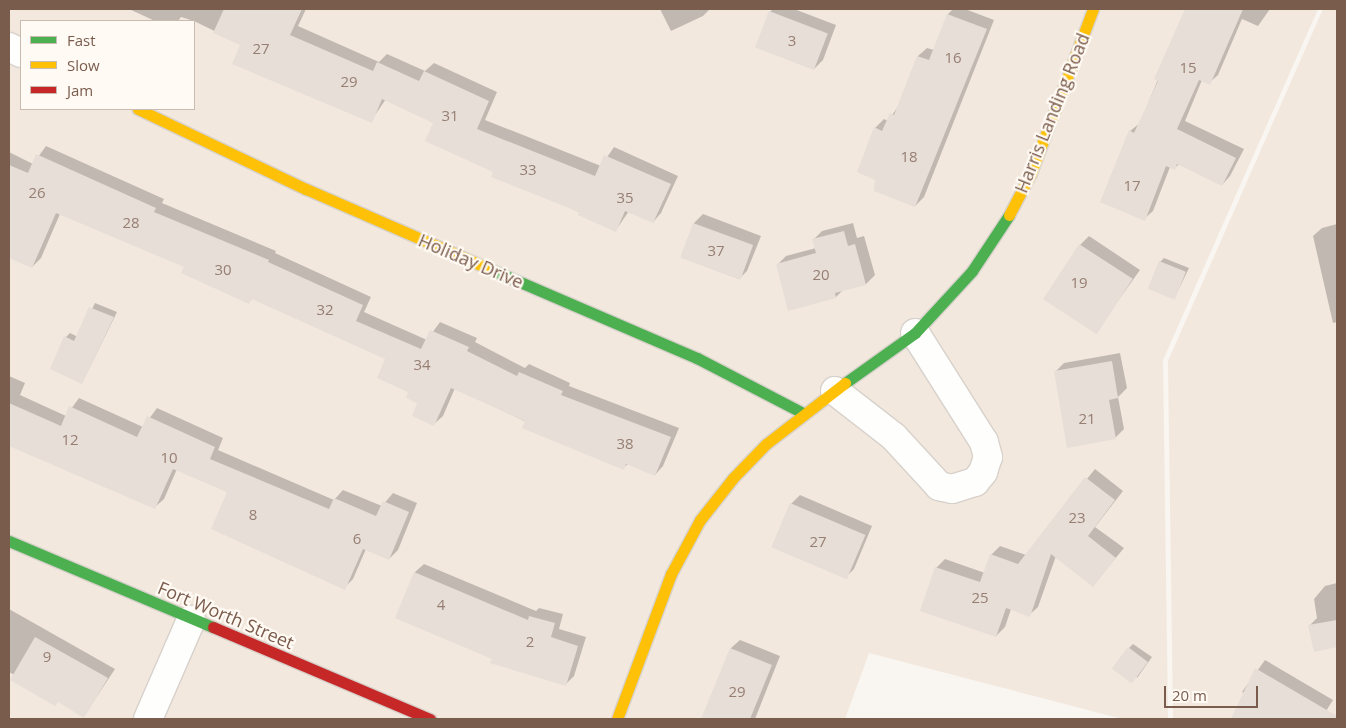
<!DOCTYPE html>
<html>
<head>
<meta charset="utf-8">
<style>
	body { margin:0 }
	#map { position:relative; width:1346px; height:728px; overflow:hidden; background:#f9f5f0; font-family:"Open Sans",sans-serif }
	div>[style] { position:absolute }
	.residential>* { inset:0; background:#f2e8de }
	.shadow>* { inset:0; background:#0003 }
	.building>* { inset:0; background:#e6ded7; transform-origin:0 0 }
	.roads { filter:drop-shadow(1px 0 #d7d1cb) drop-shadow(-1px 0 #d7d1cb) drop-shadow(0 1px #d7d1cb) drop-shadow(0 -1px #d7d1cb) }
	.street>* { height:28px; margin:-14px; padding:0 14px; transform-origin:14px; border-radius:14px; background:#fefefd }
	.fast>* { height:11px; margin:-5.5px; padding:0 5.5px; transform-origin:5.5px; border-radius:5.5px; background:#4caf50 }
	.slow>* { height:11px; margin:-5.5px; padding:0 5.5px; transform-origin:5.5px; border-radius:5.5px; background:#ffc107 }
	.jam>* { height:11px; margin:-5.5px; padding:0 5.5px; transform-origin:5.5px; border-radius:5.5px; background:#c62828 }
	span { translate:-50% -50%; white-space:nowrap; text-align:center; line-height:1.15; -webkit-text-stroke:4.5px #fffaf3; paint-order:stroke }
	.number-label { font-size:15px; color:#977e72 }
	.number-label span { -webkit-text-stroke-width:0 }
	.street-label { font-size:18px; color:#7a5c4d }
	.frame { position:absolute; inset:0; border:10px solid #7a5c4d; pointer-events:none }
	.legend { position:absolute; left:20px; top:20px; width:175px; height:90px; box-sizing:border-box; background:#fffaf3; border:1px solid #cabbb1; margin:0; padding:6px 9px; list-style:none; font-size:15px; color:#7a5c4d }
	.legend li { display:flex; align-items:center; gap:10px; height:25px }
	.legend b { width:25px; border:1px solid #cabbb1 }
	.scale { position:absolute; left:1164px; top:686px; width:94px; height:22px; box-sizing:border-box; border:2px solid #7a5c4d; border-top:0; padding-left:6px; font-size:15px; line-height:18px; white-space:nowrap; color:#7a5c4d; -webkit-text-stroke:4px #fffaf3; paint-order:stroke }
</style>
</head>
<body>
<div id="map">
	<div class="residential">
		<div style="clip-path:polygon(evenodd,9px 9px,1318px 9px,1163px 360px,1168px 719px,1122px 719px,869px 653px,845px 719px,9px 719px,9px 9px,21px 21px,194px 21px,194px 109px,21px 109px,21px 21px)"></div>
		<div style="clip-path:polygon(1323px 9px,1337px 9px,1337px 719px,1173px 719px,1168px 361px)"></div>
	</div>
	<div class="shadow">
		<div style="clip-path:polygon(129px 9px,306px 9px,298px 26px,379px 62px,387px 54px,425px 71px,434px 63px,497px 92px,485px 120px,601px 166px,614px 147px,678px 176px,661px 213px,653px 222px,629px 211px,616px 230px,494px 171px,435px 122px,386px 99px,371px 121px,241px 44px,194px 21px,181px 17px,178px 21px,155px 21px)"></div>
		<div style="clip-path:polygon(660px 9px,710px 9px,703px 16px,671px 31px)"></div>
		<div style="clip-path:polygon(773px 9px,794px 9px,836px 25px,823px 60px,814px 69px,770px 12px)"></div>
		<div style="clip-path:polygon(953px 9px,965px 9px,994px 20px,924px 197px,915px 206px,875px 128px,884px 119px,888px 121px,899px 105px,918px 56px,927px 48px,934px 50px,948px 14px)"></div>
		<div style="clip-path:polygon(1187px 9px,1270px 9px,1258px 26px,1242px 19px,1218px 75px,1209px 83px,1202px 80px,1185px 121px,1244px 149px,1230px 176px,1222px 185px,1179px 164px,1174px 169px,1170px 167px,1153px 211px,1144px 219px,1130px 131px,1140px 123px)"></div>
		<div style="clip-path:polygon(46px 146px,164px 199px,162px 203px,276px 251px,275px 253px,371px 297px,364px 312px,427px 340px,440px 322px,477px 338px,475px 342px,525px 368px,529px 364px,570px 383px,569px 386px,679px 428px,663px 466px,655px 475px,628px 464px,623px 468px,455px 388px,443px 416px,434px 424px,387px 359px,253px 298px,249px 302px,185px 266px,60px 214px,41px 258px,32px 267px,9px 256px,9px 225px,14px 214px,9px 212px,9px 152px,33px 164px)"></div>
		<div style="clip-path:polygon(703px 214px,761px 236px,747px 271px,739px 279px,681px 257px,694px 223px)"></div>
		<div style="clip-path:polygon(853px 223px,857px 238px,864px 236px,875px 275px,866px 284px,843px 290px,836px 297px,777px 265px,786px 256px,816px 248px,813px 240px,822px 231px)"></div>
		<div style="clip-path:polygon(1337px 224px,1337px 322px,1333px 323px,1313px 236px,1322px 228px)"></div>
		<div style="clip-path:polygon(1089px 236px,1140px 270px,1095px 333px,1080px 245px)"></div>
		<div style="clip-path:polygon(1164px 258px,1189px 268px,1174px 299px,1160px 262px)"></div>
		<div style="clip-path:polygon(95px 303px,117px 312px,82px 383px,66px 337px,70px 333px,78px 337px)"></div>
		<div style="clip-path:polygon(1120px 353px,1127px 388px,1118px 397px,1124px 429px,1115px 438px,1055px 372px,1064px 363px)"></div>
		<div style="clip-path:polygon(9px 376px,25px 383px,20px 395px,66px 416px,79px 398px,143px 427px,157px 408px,223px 438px,218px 450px,334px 500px,343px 490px,382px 506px,393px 493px,417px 503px,398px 550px,389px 559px,366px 549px,353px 579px,344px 588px,228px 492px,177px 469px,164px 499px,155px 507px,9px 444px)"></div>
		<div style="clip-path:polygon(1095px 469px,1123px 491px,1095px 527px,1124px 548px,1093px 585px,1056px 556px,1038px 607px,1029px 615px,1011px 609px,1005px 627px,996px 636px,936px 568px,945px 559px,985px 573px,991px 555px,1000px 546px,1026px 555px)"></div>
		<div style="clip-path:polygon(800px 495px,872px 526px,854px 569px,846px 577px,791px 504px)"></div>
		<div style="clip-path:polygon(424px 564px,536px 611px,539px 608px,563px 614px,559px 629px,586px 637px,574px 676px,566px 684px,396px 617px,415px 572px)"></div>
		<div style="clip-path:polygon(1337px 583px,1337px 646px,1315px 650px,1309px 626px,1317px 618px,1314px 599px,1325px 586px)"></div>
		<div style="clip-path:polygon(9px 609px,115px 669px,84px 716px,9px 672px)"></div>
		<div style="clip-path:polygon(740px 640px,780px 656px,755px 719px,702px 719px,731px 648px)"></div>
		<div style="clip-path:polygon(1133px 644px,1152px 657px,1137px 678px,1129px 648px)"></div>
		<div style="clip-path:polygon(1265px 660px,1333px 700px,1321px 719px,1241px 719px,1235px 715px,1247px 694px,1242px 692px)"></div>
	</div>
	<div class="building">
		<div style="clip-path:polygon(224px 9px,302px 9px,290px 35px,373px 71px,377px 62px,419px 81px,424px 71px,489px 101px,477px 129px,595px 176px,604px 155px,671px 184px,653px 223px,625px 211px,616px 232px,578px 215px,579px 212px,491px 177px,493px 172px,425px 141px,433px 123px,382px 99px,372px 123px,232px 64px,240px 45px,213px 33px)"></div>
		<div style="clip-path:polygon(1185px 9px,1243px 9px,1210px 85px,1199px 80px,1177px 129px,1236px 158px,1222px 186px,1177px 164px,1175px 170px,1166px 166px,1145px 221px,1100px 202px,1129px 130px,1134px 133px,1158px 81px,1154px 79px)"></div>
		<div style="left:769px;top:11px;width:63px;height:39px;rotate:21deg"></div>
		<div style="clip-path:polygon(947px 14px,987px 29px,915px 207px,874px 191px,875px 180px,857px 172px,874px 127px,882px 131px,890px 113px,894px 115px,917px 56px,929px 60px)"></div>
		<div style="clip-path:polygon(36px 154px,156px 208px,154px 212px,269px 260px,268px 262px,363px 305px,356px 321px,421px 349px,430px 330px,469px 347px,467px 351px,517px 376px,519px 372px,563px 391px,561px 395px,671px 437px,655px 476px,626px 464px,624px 470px,522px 428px,525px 421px,451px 388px,434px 426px,412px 416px,417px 403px,406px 398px,408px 392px,377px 378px,385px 359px,252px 299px,249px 304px,181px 273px,184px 267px,56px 213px,32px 268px,9px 258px,9px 165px,28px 173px)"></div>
		<div style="left:693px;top:223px;width:64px;height:37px;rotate:20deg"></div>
		<div style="clip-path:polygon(844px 231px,848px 246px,855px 244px,866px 285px,835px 293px,836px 298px,788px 311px,776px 264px,816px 253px,812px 239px)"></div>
		<div style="left:1079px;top:244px;width:64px;height:66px;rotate:33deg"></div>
		<div style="left:1159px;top:261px;width:29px;height:30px;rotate:22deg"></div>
		<div style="clip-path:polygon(89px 307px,114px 317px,82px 384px,50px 369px,64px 336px,74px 341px)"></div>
		<div style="clip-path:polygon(1112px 361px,1118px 398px,1109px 400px,1116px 439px,1067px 448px,1054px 371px)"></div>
		<div style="clip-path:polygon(9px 403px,61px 426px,69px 406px,137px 437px,147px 416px,215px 447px,210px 459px,329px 509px,334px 498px,376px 516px,383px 501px,409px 512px,389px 560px,363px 549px,345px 590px,211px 529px,227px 492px,173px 469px,155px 509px,9px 446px)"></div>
		<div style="clip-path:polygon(1085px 477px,1115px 500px,1088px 536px,1116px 558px,1093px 587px,1051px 554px,1030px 617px,1006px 608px,996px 637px,920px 611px,935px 567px,980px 582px,990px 554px,1018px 564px)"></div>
		<div style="left:790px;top:503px;width:82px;height:48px;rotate:23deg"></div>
		<div style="clip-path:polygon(414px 572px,528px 620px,529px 616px,555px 623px,551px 637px,578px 646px,566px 686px,490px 663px,492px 659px,395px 618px)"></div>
		<div style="clip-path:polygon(1337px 620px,1337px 647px,1314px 652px,1308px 625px)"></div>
		<div style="clip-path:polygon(35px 637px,108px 678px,84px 718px,58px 702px,55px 706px,10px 680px)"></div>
		<div style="left:1128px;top:647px;width:25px;height:27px;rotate:37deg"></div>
		<div style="clip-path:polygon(730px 648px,772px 665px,750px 719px,701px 719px)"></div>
		<div style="clip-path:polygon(1255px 668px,1337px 716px,1337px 719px,1231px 719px)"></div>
	</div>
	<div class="roads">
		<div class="street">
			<div style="left:9px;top:47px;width:13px;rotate:27deg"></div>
			<div style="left:835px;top:391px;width:75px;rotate:37.9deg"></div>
			<div style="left:894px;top:437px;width:67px;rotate:47.4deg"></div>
			<div style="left:939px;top:486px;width:13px;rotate:13deg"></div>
			<div style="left:952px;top:489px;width:24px;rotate:-17deg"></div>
			<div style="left:975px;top:482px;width:13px;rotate:-51deg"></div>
			<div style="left:983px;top:472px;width:16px;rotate:-72deg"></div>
			<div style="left:988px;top:457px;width:16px;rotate:-105deg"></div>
			<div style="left:984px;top:442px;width:129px;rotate:-122.3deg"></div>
			<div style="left:148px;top:719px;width:108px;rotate:-66.5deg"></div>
		</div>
		<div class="fast">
			<div style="left:490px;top:269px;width:225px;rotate:23.3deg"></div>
			<div style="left:697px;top:358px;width:119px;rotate:27.4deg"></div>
			<div style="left:845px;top:383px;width:86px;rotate:-35.5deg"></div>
			<div style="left:915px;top:333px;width:84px;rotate:-47.4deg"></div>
			<div style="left:972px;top:271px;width:67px;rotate:-56.5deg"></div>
			<div style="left:9px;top:541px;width:221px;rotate:22.9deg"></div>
		</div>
		<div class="slow">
			<div style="left:138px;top:109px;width:186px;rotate:25.5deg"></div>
			<div style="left:306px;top:189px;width:201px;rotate:23.5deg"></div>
			<div style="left:1009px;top:215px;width:47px;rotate:-62.4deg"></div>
			<div style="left:1031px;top:173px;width:175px;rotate:-69.3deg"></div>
			<div style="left:617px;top:719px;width:155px;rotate:-69.6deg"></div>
			<div style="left:671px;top:574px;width:61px;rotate:-61.8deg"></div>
			<div style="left:700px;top:520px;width:53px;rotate:-51.8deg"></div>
			<div style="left:733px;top:478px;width:47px;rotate:-45.9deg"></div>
			<div style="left:766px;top:444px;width:100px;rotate:-37.7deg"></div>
		</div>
		<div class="jam">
			<div style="left:213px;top:627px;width:236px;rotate:23deg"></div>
		</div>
	</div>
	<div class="number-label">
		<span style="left:792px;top:41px">3</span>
		<span style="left:261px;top:49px">27</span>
		<span style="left:953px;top:58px">16</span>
		<span style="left:1188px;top:68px">15</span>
		<span style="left:349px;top:82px">29</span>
		<span style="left:450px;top:116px">31</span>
		<span style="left:909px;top:157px">18</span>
		<span style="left:528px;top:170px">33</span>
		<span style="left:1132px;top:186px">17</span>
		<span style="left:37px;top:193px">26</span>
		<span style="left:625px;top:198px">35</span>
		<span style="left:131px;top:223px">28</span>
		<span style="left:716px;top:251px">37</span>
		<span style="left:223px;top:270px">30</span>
		<span style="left:821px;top:275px">20</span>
		<span style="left:1079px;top:283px">19</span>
		<span style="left:325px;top:310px">32</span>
		<span style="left:422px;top:365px">34</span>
		<span style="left:1087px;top:419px">21</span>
		<span style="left:70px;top:440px">12</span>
		<span style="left:625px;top:444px">38</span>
		<span style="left:169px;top:458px">10</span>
		<span style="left:253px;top:515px">8</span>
		<span style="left:1077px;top:518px">23</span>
		<span style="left:357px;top:539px">6</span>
		<span style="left:818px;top:542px">27</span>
		<span style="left:980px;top:598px">25</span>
		<span style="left:441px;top:605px">4</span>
		<span style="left:530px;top:642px">2</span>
		<span style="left:47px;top:657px">9</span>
		<span style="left:737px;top:692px">29</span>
	</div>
	<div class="street-label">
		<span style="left:1052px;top:113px;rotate:-68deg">Harris Landing Road</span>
		<span style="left:471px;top:261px;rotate:23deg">Holiday Drive</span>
		<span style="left:226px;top:615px;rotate:23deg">Fort Worth Street</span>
	</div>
	<div class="frame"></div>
	<ul class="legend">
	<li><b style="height:6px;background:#4caf50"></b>Fast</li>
	<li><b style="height:6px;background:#ffc107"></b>Slow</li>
	<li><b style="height:6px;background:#c62828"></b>Jam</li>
	</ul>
	<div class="scale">20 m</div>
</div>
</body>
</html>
